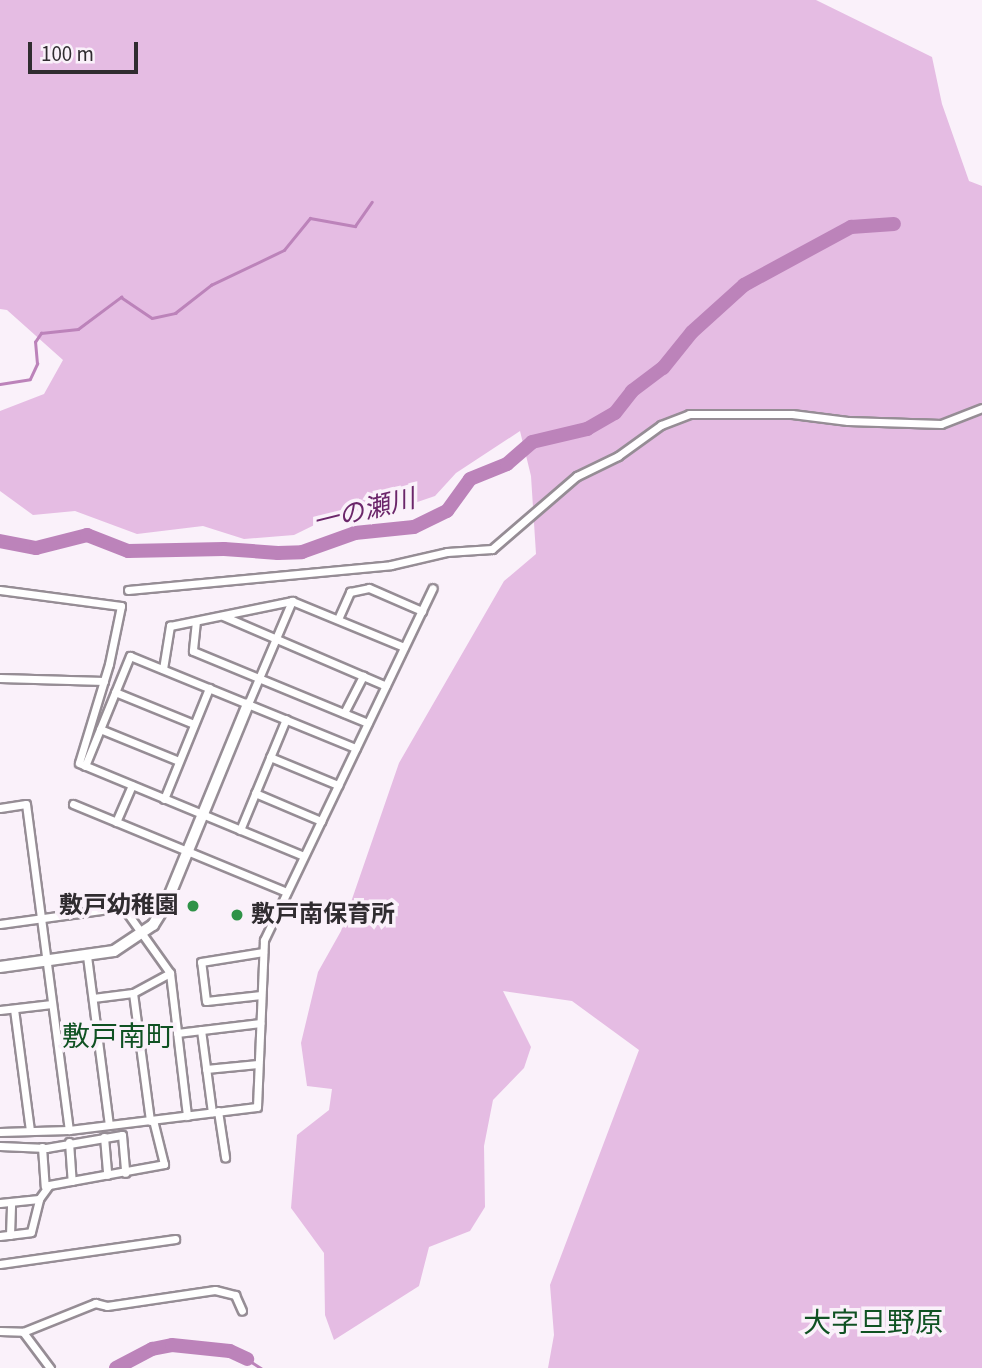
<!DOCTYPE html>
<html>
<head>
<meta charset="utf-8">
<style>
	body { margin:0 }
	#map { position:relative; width:982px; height:1368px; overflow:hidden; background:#faf1fa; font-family:"Source Sans 3","Noto Sans JP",sans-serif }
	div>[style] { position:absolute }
	.green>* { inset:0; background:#e5bce3 }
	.stream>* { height:2.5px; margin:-1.25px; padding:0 1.25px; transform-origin:1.25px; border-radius:1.25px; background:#bc83ba }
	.river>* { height:14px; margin:-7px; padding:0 7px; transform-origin:7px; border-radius:7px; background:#bc83ba }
	.roads { filter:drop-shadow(2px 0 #968d95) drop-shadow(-2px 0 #968d95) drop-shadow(0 2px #968d95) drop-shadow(0 -2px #968d95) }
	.street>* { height:7px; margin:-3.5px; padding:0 3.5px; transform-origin:3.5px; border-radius:3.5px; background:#fff }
	.secondary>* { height:10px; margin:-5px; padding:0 5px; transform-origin:5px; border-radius:5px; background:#fff }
	.dots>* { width:19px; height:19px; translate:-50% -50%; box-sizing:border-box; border:4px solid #faf1fa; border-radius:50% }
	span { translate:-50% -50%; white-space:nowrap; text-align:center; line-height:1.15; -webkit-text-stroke:7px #faf1fa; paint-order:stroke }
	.poi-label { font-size:24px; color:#302c30; font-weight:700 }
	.right { translate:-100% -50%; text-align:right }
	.left { translate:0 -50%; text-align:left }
	.water-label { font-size:26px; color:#6b266a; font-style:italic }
	.quarter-label { font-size:28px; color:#105223 }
	.scale { position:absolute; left:28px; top:42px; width:110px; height:32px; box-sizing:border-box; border:4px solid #302c30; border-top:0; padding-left:9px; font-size:21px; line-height:24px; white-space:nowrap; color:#302c30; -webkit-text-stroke:5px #faf1fa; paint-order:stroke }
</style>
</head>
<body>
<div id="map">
	<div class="green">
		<div style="clip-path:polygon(0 0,816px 0,932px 57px,942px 104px,969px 181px,982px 186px,982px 1368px,548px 1368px,554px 1335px,550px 1285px,639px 1050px,572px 1001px,503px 991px,531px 1047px,524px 1068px,493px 1100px,484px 1146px,485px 1207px,470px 1231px,429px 1247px,419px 1286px,334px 1340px,325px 1315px,324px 1253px,291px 1208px,297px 1135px,329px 1110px,332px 1089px,307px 1086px,301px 1043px,318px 972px,341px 931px,399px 763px,504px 581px,536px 554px,531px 476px,520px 431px,456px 473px,435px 496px,388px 512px,345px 510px,294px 535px,244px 539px,203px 526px,137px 534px,75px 511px,33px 515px,0 491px,0 411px,44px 394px,63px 360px,7px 310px,0 309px)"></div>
	</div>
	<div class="stream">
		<div style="left:0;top:384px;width:30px;rotate:-9deg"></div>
		<div style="left:30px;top:379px;width:17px;rotate:-65deg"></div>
		<div style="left:37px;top:364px;width:22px;rotate:-95deg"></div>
		<div style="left:35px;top:342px;width:11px;rotate:-56deg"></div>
		<div style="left:41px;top:333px;width:37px;rotate:-6deg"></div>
		<div style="left:78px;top:329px;width:54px;rotate:-36.7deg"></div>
		<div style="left:121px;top:297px;width:37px;rotate:34deg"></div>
		<div style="left:152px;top:318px;width:24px;rotate:-12deg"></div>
		<div style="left:175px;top:313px;width:46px;rotate:-37.9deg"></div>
		<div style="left:211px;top:285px;width:81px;rotate:-25.6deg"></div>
		<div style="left:284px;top:250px;width:41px;rotate:-50.9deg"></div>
		<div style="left:310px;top:218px;width:46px;rotate:10.1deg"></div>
		<div style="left:355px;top:226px;width:29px;rotate:-55deg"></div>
		<div style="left:247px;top:1359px;width:17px;rotate:33deg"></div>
	</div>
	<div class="river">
		<div style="left:0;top:541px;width:37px;rotate:11deg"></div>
		<div style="left:36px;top:548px;width:53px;rotate:-14.3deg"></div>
		<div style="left:87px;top:535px;width:44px;rotate:21.3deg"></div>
		<div style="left:128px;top:551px;width:96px;rotate:-1.2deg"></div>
		<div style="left:224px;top:549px;width:54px;rotate:4.2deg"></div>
		<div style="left:278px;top:553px;width:24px;rotate:-2deg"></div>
		<div style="left:302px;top:552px;width:56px;rotate:-19.7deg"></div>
		<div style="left:355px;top:533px;width:59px;rotate:-5.8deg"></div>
		<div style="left:414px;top:527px;width:37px;rotate:-26deg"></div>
		<div style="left:447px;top:511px;width:39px;rotate:-54deg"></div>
		<div style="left:470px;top:479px;width:40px;rotate:-22deg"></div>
		<div style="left:507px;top:464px;width:33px;rotate:-41deg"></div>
		<div style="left:532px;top:442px;width:57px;rotate:-13.3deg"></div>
		<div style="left:587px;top:429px;width:32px;rotate:-30deg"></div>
		<div style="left:615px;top:413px;width:28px;rotate:-52deg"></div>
		<div style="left:632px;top:391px;width:39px;rotate:-37deg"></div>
		<div style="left:663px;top:368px;width:46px;rotate:-51.1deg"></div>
		<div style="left:692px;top:332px;width:70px;rotate:-42.1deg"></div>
		<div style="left:744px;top:285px;width:122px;rotate:-28.5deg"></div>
		<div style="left:851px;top:227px;width:43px;rotate:-4deg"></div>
		<div style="left:116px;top:1368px;width:41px;rotate:-27.8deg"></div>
		<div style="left:152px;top:1349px;width:20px;rotate:-11deg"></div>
		<div style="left:172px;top:1345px;width:58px;rotate:5.9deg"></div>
		<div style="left:230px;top:1351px;width:19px;rotate:25deg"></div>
	</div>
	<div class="roads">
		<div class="street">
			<div style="left:0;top:590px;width:122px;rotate:7.5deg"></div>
			<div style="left:121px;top:606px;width:59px;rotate:101.7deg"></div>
			<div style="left:109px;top:664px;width:103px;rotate:106.9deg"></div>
			<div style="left:79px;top:763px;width:243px;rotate:22.5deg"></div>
			<div style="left:128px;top:590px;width:264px;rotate:-5.4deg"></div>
			<div style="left:391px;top:565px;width:57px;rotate:-13.1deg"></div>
			<div style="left:447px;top:552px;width:45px;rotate:-3.8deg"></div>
			<div style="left:492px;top:549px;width:112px;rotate:-40.7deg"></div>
			<div style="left:577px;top:476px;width:46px;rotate:-26deg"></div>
			<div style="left:618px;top:456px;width:53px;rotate:-35.8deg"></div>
			<div style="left:661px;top:425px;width:30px;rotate:-21deg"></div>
			<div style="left:689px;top:414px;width:103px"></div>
			<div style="left:792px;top:414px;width:56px;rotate:7.1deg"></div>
			<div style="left:848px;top:421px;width:93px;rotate:1.8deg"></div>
			<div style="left:941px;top:424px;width:44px;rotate:-21.3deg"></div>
			<div style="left:223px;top:616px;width:177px;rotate:23.2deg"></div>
			<div style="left:338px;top:619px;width:30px;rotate:-66deg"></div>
			<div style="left:350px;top:592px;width:19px;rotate:-12deg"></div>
			<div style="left:369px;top:588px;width:58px;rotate:23.5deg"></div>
			<div style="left:196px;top:621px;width:30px;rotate:96deg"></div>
			<div style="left:193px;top:651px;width:189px;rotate:22.4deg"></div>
			<div style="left:163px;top:669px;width:44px;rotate:-80.8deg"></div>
			<div style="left:170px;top:626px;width:125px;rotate:-11.6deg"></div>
			<div style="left:292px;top:601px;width:121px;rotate:22.3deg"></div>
			<div style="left:0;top:678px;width:104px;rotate:1.7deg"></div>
			<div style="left:115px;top:692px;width:85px;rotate:22.1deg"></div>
			<div style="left:248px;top:704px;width:112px;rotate:-66.9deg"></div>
			<div style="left:344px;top:713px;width:42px;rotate:-62.8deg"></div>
			<div style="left:100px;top:729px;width:85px;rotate:22.1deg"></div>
			<div style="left:270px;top:757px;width:74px;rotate:22.4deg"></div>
			<div style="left:85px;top:766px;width:119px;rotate:-67.8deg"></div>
			<div style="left:130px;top:656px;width:244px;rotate:22.2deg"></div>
			<div style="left:255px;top:793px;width:72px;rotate:23deg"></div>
			<div style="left:164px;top:799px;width:120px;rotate:-67.9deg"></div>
			<div style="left:73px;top:804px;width:231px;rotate:22.4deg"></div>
			<div style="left:0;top:808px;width:26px;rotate:-9deg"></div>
			<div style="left:26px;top:804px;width:329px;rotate:82.5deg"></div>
			<div style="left:116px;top:822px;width:40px;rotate:-66.6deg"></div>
			<div style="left:240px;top:830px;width:120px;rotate:-67.5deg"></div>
			<div style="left:0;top:924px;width:124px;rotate:-7.9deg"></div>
			<div style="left:123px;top:907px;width:81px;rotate:54.5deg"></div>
			<div style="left:170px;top:973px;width:144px;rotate:83.2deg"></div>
			<div style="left:87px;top:956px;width:170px;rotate:82.6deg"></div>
			<div style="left:133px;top:993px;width:129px;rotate:82.4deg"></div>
			<div style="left:261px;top:995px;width:55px;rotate:173.8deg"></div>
			<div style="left:206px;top:1001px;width:39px;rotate:-97deg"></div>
			<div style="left:201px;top:962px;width:63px;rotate:-9.2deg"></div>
			<div style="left:93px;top:998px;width:40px;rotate:-7.1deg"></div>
			<div style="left:133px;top:993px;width:42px;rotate:-28.4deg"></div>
			<div style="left:14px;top:1009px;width:123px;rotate:82.5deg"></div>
			<div style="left:0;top:1010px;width:52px;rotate:-6.6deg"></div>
			<div style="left:201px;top:1030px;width:83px;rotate:82.4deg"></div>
			<div style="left:177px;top:1033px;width:84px;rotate:-6.9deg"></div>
			<div style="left:206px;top:1069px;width:52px;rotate:-5.5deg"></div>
			<div style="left:218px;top:1111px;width:47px;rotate:81.3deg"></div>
			<div style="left:0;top:1132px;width:69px;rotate:-1.7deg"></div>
			<div style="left:69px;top:1130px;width:189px;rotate:-7deg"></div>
			<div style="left:257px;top:1107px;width:167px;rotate:-87.6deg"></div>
			<div style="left:264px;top:940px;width:390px;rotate:-64.4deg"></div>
			<div style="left:104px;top:1137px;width:38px;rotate:85deg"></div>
			<div style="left:69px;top:1142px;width:39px;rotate:86deg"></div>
			<div style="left:0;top:1146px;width:46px;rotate:2.5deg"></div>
			<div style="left:46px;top:1148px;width:77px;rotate:-9.7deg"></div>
			<div style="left:122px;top:1135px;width:38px;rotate:85deg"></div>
			<div style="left:42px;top:1147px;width:39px;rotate:86deg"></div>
			<div style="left:0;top:1203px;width:39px;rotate:-6deg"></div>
			<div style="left:39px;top:1199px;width:17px;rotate:-54deg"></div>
			<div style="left:49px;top:1185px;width:117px;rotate:-10.3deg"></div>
			<div style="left:164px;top:1164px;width:45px;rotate:-104deg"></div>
			<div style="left:10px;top:1235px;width:33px;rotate:-88deg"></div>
			<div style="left:0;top:1236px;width:31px;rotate:-7deg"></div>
			<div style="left:31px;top:1232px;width:34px;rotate:-76deg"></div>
			<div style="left:0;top:1264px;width:177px;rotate:-8.1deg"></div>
			<div style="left:0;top:1331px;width:23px;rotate:2deg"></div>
			<div style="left:23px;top:1332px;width:78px;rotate:-21.9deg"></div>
			<div style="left:95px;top:1303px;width:12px;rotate:14deg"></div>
			<div style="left:107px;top:1306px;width:109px;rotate:-8.4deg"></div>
			<div style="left:215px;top:1290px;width:21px;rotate:14deg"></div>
			<div style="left:235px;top:1295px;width:17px;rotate:66deg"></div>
			<div style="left:23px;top:1332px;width:45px;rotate:53.1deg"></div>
		</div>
		<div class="secondary">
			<div style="left:0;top:967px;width:115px;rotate:-8deg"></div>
			<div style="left:114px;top:951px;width:47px;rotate:-33.7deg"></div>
			<div style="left:153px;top:925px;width:25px;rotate:-58deg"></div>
			<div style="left:166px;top:904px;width:216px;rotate:-67.7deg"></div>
		</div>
	</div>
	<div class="dots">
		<div style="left:193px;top:906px;background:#2f9348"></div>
		<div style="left:237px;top:915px;background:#2f9348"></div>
	</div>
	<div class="poi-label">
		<span class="right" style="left:179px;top:906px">敷戸幼稚園</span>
		<span class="left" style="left:251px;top:915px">敷戸南保育所</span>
	</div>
	<div class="water-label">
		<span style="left:364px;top:511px;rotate:-14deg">一の瀬川</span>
	</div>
	<div class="quarter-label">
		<span style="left:118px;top:1037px">敷戸南町</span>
		<span style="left:873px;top:1323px">大字旦野原</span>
	</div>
	<div class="scale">100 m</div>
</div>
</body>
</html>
